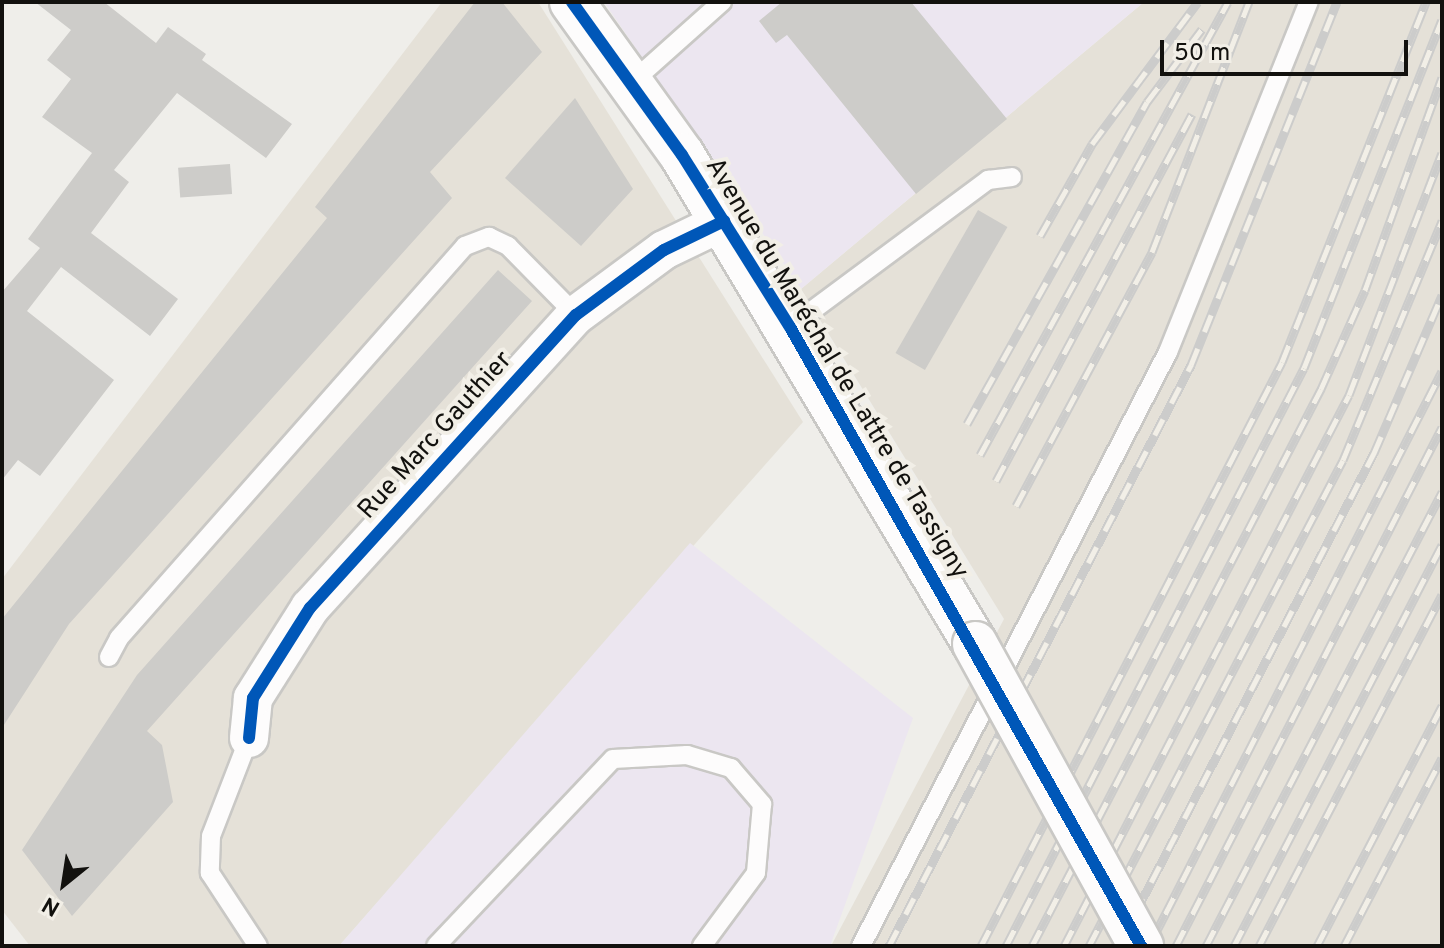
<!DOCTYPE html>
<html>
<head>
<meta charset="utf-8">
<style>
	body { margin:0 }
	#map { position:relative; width:1444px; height:948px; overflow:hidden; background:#efeeea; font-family:Overpass,sans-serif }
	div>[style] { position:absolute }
	.built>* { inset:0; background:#e5e1d8 }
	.industrial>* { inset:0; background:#ece6f0 }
	.building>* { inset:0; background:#cdccc9; transform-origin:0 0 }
	.roads { filter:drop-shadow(2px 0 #c9c8c5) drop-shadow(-2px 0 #c9c8c5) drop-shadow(0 2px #c9c8c5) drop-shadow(0 -2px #c9c8c5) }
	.lane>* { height:18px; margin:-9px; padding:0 9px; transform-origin:9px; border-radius:9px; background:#fdfcfc }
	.street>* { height:38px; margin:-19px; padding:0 19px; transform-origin:19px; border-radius:19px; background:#fdfcfc }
	.secondary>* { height:44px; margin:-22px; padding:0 22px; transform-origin:22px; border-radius:22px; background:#fdfcfc }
	.rail>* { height:9px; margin-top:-4.5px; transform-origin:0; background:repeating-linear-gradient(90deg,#f2efe7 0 18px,#cccccb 0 36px); box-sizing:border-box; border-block:2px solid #cccccb }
	.bridges { filter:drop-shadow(2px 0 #c9c8c5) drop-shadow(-2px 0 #c9c8c5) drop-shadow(0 2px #c9c8c5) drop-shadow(0 -2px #c9c8c5) }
	.secondary-bridge>* { height:44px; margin:-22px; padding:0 22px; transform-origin:22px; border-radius:22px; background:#fdfcfc }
	.cycleway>* { height:12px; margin:-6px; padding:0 6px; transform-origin:6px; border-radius:6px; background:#0057b8 }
	span { translate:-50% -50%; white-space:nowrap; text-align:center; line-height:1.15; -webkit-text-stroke:8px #f2efe7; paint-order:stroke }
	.street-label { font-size:26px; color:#12110e }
	.frame { position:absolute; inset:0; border:4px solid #12110e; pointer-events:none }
	.north { position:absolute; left:24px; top:844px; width:80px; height:80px; -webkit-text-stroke:6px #f2efe7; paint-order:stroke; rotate:210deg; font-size:22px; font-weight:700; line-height:32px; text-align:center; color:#12110e }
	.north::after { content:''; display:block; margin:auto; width:28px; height:36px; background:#12110e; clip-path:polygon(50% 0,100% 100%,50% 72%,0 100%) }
	.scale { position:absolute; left:1160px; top:40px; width:248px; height:36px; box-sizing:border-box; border:4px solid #12110e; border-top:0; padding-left:10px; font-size:24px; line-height:28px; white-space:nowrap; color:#12110e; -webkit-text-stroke:6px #f2efe7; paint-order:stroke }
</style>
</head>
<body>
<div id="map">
	<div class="built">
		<div style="clip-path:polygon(442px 2px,538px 2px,803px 422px,339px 946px,30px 946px,2px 910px,2px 579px)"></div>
		<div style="clip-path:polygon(1144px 2px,1442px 2px,1442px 946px,831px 946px,1004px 619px,801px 289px)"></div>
	</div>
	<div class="industrial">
		<div style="clip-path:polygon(604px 2px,1144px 2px,801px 289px)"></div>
		<div style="clip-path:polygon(690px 543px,913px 718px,830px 946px,339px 946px)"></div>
	</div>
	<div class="building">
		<div style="clip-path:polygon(35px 2px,104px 2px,156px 43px,168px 27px,206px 54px,202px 60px,292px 124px,266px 158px,177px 93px,114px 170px,129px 182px,91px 233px,178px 299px,150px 336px,61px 267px,27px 311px,114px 380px,40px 476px,18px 460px,2px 480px,2px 292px,40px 248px,28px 239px,92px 153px,42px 117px,71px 79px,47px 60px,71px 30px)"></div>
		<div style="clip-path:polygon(475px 2px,502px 2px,542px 52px,430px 172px,452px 198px,69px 624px,2px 728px,2px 619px,327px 218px,315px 207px)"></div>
		<div style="clip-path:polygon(782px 2px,911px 2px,1007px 119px,916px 194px,787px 35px,776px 43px,759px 21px)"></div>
		<div style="clip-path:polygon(575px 98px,633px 189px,581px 246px,505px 178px)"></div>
		<div style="left:230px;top:164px;width:30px;height:52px;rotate:86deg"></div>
		<div style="left:978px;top:210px;width:34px;height:165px;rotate:30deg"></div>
		<div style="clip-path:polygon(498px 270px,532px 301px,147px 731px,162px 745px,173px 802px,72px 916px,22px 850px,137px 675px)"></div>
	</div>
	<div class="roads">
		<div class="lane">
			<div style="left:631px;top:83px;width:122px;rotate:-41.7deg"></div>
			<div style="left:790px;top:327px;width:247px;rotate:-36.6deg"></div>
			<div style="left:988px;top:180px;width:24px;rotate:-7deg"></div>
			<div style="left:109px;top:657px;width:21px;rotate:-62deg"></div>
			<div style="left:119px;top:638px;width:523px;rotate:-48.57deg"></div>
			<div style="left:465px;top:246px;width:26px;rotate:-21deg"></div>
			<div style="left:489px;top:237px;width:21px;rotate:25deg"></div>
			<div style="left:508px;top:246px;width:97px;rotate:45.4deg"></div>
			<div style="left:249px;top:738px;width:105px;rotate:111.2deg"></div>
			<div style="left:211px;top:836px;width:37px;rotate:92deg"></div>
			<div style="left:210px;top:873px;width:87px;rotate:56.7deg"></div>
			<div style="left:436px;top:946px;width:257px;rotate:-46.6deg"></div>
			<div style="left:613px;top:759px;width:74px;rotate:-3.1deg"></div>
			<div style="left:687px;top:755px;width:46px;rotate:16.5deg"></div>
			<div style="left:731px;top:768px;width:48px;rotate:49.3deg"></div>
			<div style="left:762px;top:804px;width:69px;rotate:95deg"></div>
			<div style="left:756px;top:873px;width:91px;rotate:126.5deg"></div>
			<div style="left:861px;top:946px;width:669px;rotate:-62.67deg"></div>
			<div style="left:1168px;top:352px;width:377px;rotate:-68.1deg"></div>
		</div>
		<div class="street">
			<div style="left:249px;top:738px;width:40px;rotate:-84.3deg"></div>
			<div style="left:253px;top:698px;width:107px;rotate:-57.7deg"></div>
			<div style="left:310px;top:608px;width:396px;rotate:-47.8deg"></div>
			<div style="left:576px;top:315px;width:109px;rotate:-36.5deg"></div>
			<div style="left:664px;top:250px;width:67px;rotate:-25.8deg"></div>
		</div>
		<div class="secondary">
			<div style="left:572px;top:2px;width:188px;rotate:54.3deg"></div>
			<div style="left:682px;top:155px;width:570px;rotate:59.07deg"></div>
		</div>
	</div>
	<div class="rail">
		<div style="left:1040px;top:236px;width:106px;rotate:-60.5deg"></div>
		<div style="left:1092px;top:144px;width:177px;rotate:-53.3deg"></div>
		<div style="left:967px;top:424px;width:369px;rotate:-60.8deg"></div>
		<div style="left:1147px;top:102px;width:91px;rotate:-53deg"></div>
		<div style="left:980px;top:455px;width:516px;rotate:-61.3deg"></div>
		<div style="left:996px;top:481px;width:416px;rotate:-61.9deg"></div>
		<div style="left:1016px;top:506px;width:288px;rotate:-61.8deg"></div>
		<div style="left:1152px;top:252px;width:268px;rotate:-68.8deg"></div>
		<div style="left:889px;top:946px;width:655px;rotate:-62.53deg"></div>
		<div style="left:1191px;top:365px;width:391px;rotate:-68.1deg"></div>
		<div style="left:981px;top:946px;width:657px;rotate:-62.73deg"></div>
		<div style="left:1282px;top:362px;width:388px;rotate:-68.2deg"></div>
		<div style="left:1006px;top:946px;width:650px;rotate:-62.73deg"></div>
		<div style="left:1304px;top:368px;width:374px;rotate:-68.4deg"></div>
		<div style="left:1032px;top:946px;width:628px;rotate:-62.58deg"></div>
		<div style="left:1321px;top:389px;width:108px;rotate:-66deg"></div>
		<div style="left:1365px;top:290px;width:226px;rotate:-70.1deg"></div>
		<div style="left:1064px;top:946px;width:620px;rotate:-62.65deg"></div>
		<div style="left:1349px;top:395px;width:259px;rotate:-69deg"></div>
		<div style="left:1089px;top:946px;width:548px;rotate:-62.41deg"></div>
		<div style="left:1343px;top:460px;width:259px;rotate:-67.5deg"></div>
		<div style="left:1118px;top:946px;width:556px;rotate:-62.56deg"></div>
		<div style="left:1374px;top:453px;width:172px;rotate:-66.7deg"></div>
		<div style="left:1149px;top:946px;width:645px;rotate:-63deg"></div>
		<div style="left:1176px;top:946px;width:583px;rotate:-62.86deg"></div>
		<div style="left:1206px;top:946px;width:512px;rotate:-62.53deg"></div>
		<div style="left:1234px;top:946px;width:452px;rotate:-62.6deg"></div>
		<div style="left:1259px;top:946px;width:396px;rotate:-62.5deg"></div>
		<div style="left:1317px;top:946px;width:271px;rotate:-62.5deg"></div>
		<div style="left:1344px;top:946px;width:212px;rotate:-62.5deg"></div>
	</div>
	<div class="bridges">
		<div class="secondary-bridge">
			<div style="left:975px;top:644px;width:345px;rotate:61.2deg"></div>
		</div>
	</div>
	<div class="cycleway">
		<div style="left:572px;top:2px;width:188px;rotate:54.3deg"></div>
		<div style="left:682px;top:155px;width:203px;rotate:57.9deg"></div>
		<div style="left:790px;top:327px;width:712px;rotate:60.44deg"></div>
		<div style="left:249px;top:738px;width:40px;rotate:-84.3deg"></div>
		<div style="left:253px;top:698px;width:107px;rotate:-57.7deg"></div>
		<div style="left:310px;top:608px;width:396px;rotate:-47.8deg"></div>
		<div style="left:576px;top:315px;width:109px;rotate:-36.5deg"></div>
		<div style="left:664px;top:250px;width:67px;rotate:-25.8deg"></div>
	</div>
	<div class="street-label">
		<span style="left:836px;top:369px;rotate:59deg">Avenue du Maréchal de Lattre de Tassigny</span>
		<span style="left:436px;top:436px;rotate:-48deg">Rue Marc Gauthier</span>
	</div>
	<div class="frame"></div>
	<div class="north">N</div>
	<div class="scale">50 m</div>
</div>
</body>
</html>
